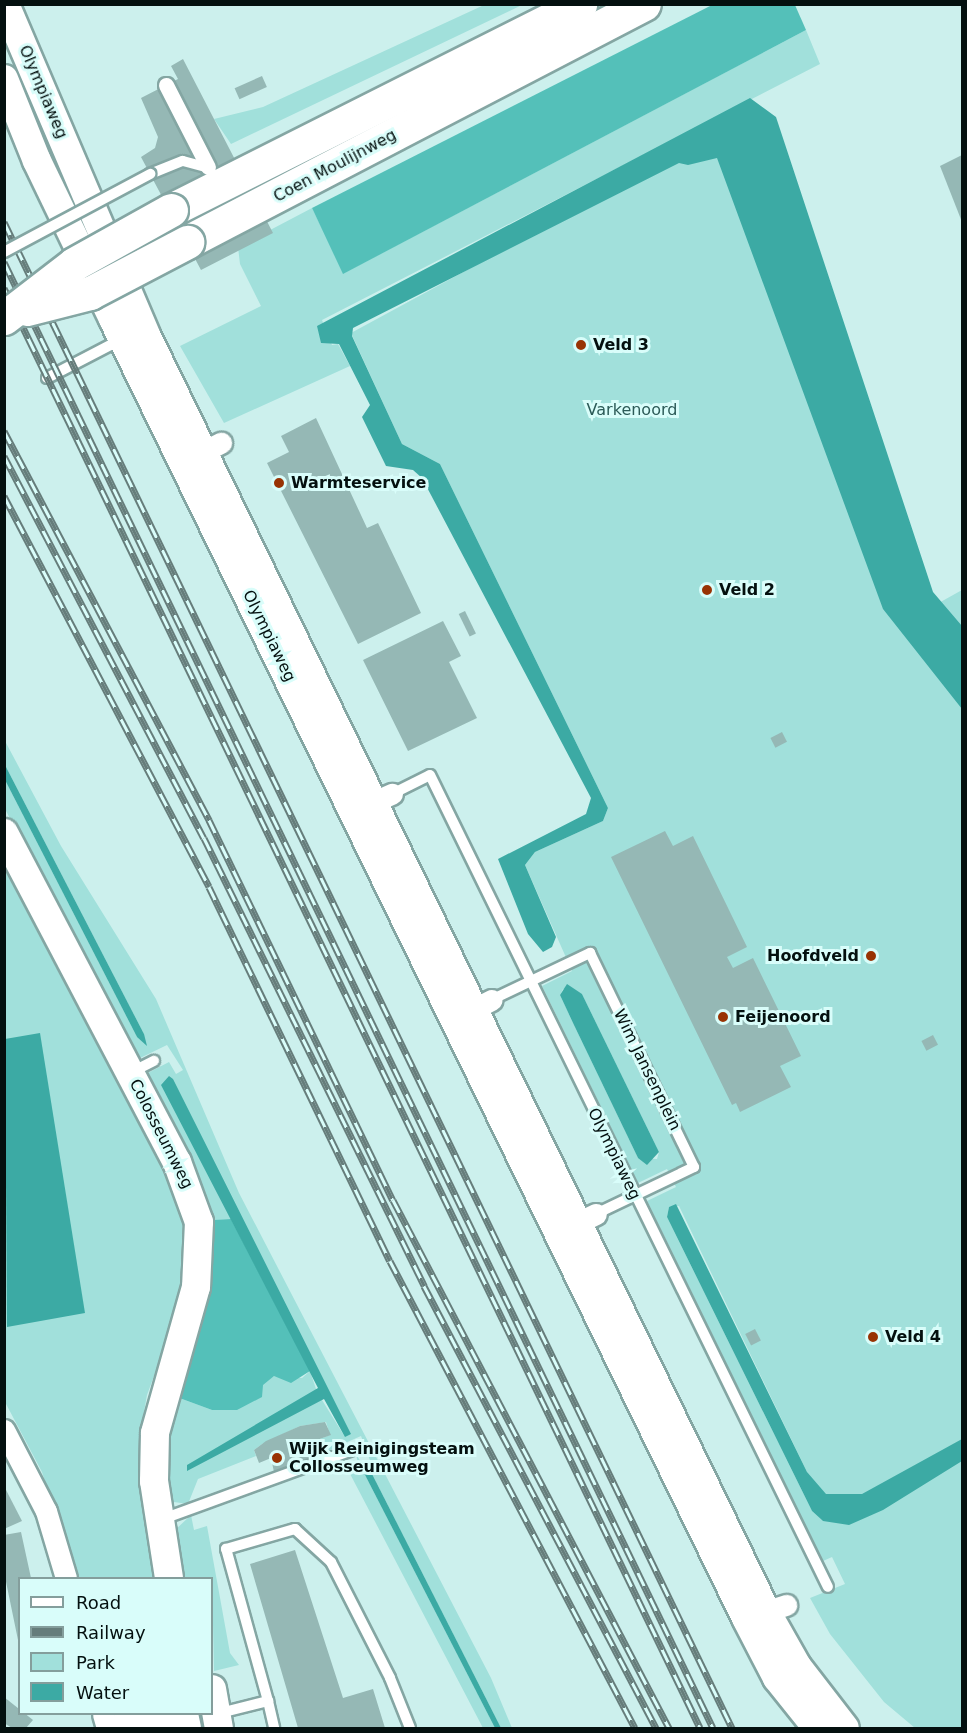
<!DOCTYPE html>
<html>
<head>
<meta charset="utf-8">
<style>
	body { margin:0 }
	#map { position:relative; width:967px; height:1733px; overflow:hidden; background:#ccf0ed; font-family:"DejaVu Sans",sans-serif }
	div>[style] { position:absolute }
	.green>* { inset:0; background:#a1e0db }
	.forest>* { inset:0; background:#54c0b9 }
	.water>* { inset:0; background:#3caaa4 }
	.building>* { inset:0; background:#95b8b5; transform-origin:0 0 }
	.roads { filter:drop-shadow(2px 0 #84a6a3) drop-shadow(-2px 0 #84a6a3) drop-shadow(0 2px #84a6a3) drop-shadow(0 -2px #84a6a3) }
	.service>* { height:10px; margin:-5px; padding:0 5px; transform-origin:5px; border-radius:5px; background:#fff }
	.pedestrian>* { height:15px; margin:-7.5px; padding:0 7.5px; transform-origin:7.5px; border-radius:7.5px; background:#fff }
	.minor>* { height:21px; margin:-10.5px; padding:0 10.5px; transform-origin:10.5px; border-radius:10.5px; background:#fff }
	.tertiary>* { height:26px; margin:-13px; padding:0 13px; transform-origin:13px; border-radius:13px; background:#fff }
	.secondary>* { height:28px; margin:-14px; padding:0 14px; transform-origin:14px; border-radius:14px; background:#fff }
	.primary>* { height:33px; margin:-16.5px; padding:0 16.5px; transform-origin:16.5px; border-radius:16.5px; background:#fff }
	.rail>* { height:7px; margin-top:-3.5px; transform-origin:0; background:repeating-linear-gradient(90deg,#d9fdfa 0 14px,#667d7b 0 28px); box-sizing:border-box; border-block:2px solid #667d7b }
	.bridges { filter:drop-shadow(2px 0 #84a6a3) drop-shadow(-2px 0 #84a6a3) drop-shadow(0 2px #84a6a3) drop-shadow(0 -2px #84a6a3) }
	.service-bridge>* { height:10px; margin:-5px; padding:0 5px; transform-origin:5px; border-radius:5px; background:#fff }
	.primary-bridge>* { height:33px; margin:-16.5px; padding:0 16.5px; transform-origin:16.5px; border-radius:16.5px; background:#fff }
	.dots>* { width:16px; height:16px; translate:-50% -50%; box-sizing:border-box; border:3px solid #d9fdfa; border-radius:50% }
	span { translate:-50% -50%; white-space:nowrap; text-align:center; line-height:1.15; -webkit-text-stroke:6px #d9fdfa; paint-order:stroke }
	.street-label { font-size:16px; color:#04100f }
	.poi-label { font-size:16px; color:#04100f; font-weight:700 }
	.left { translate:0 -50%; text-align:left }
	.right { translate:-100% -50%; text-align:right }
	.park-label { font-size:16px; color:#2c5b58 }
	.frame { position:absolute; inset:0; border:6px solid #04100f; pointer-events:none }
	.legend { position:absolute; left:18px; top:1577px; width:195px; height:138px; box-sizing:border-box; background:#d9fdfa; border:2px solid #849e9c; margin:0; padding:8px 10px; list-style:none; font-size:18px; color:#04100f }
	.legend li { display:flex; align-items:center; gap:12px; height:30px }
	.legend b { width:30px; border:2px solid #849e9c }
</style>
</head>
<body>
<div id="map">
	<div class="green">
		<div style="clip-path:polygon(484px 5px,522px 5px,231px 144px,214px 119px,263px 107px)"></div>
		<div style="clip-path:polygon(806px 30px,820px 64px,322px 320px,332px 345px,338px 344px,350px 366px,224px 423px,180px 346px,261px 306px,240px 264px,238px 247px,312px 208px,344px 273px)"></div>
		<div style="clip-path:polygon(evenodd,736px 124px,919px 614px,962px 590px,962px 1728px,915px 1728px,884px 1702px,830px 1634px,810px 1598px,845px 1584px,832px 1557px,823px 1561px,647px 1201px,676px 1187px,667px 1169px,638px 1183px,542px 986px,572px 971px,525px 865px,535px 852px,603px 821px,608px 808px,440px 464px,402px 444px,351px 333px,736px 124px,563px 989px,582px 994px,659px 1152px,657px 1159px,638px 1158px,573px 1023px,560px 995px,563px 989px,736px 124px,679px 1206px,807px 1472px,823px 1521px,812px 1511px,667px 1217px,669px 1207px,679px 1206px)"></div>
		<div style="clip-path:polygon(5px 741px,61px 846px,156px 999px,239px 1193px,491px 1678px,512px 1728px,501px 1728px,370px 1470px,364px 1473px,495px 1728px,483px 1728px,348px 1470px,359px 1468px,356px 1454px,364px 1467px,371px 1463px,361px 1436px,325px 1452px,320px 1439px,330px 1435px,326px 1422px,300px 1426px,262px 1444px,254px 1450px,256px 1456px,198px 1479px,188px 1504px,167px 1501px,163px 1458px,174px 1396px,212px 1410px,274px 1376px,302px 1378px,310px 1371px,317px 1392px,345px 1437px,161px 1080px,231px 1219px,212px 1220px,205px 1191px,144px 1075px,169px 1062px,176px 1074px,183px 1070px,167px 1045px,136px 1060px,5px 809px,5px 780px,137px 1037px,144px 1034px,5px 765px)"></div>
		<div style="clip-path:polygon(5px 856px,188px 1213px,185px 1292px,147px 1395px,139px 1440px,140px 1485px,159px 1578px,75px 1578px,42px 1472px,5px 1402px)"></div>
		<div style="clip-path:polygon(191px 1515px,194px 1530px,207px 1526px,230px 1653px,239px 1665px,214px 1671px,212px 1578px,183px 1578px,173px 1532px)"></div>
	</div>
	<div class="forest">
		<div style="clip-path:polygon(714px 4px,795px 5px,806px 30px,343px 274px,312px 208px)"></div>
		<div style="clip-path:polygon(231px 1219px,310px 1371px,291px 1383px,274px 1376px,263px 1385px,262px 1397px,237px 1410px,212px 1410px,174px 1396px,212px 1220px)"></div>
	</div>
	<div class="water">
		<div style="clip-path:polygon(750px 98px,776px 117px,933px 592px,962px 626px,962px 709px,883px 609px,717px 158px,688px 165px,679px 163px,353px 328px,352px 336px,402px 444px,440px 464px,608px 808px,603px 821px,535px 852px,525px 865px,556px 937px,552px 947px,543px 952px,528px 934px,498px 859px,586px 814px,591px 798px,422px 478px,413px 470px,386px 466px,362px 417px,370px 405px,339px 344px,321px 343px,317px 326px)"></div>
		<div style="clip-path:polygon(5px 765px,144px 1034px,147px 1046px,137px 1037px,5px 780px)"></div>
		<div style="clip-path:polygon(567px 984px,582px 994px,659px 1152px,647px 1165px,638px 1158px,573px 1023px,560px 995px)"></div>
		<div style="clip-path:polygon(40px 1033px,85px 1313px,7px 1327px,5px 1039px)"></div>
		<div style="clip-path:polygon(169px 1076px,173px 1079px,351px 1434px,345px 1437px,324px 1399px,187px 1471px,187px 1465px,318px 1388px,161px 1085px)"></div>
		<div style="clip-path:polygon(676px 1204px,807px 1472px,826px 1494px,862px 1494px,962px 1439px,962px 1461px,883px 1510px,849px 1525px,823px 1521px,812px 1511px,667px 1217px,669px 1207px)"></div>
		<div style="clip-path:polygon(370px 1470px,500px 1726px,501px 1728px,495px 1728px,364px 1473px)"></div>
	</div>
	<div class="building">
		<div style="clip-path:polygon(183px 59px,273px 233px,201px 270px,141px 157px,155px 148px,158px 137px,141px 98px,178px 79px,171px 66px)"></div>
		<div style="left:262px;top:76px;width:12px;height:30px;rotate:66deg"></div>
		<div style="clip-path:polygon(962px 155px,962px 222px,940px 166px)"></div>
		<div style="clip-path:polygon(316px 418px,367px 528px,378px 523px,421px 613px,358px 644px,267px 463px,289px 452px,281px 436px)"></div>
		<div style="left:465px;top:611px;width:25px;height:7px;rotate:64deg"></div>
		<div style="clip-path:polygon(443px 621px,461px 656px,449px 662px,477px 718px,408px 751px,363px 660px)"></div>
		<div style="left:782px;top:732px;width:11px;height:13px;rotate:63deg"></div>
		<div style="clip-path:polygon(665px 831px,673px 846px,693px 836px,747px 947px,727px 957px,733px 968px,753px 958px,801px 1056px,780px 1066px,791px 1087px,740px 1112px,736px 1103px,732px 1105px,611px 857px)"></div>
		<div style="left:933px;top:1035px;width:11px;height:13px;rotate:63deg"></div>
		<div style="left:755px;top:1329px;width:13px;height:11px;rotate:63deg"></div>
		<div style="clip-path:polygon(325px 1422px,331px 1435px,314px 1441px,322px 1453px,274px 1472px,271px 1458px,259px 1463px,254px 1450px,266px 1441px,300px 1426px)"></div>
		<div style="left:345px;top:1460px;width:9px;height:20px;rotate:72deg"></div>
		<div style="clip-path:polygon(4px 1486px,22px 1521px,4px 1529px)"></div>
		<div style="clip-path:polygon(21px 1532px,31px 1578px,20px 1578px,18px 1640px,4px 1572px,4px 1535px)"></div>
		<div style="clip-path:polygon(295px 1550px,343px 1698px,373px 1689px,385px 1728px,298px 1728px,250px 1564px)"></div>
		<div style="clip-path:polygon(4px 1697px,33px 1720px,26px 1728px,12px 1728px,4px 1723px)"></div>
	</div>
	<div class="roads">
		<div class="service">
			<div style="left:150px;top:174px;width:35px;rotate:-22deg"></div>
			<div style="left:183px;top:161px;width:27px;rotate:15deg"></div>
			<div style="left:47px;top:378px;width:85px;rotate:-27.5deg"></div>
			<div style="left:392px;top:794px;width:42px;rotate:-26.6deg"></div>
			<div style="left:430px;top:775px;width:904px;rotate:63.89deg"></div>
			<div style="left:491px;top:1000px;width:110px;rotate:-25.4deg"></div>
			<div style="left:590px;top:953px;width:238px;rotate:64.1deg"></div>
			<div style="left:694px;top:1167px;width:109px;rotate:154.4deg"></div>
			<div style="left:130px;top:1073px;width:27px;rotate:-27deg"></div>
			<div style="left:160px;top:1520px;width:204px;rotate:-20deg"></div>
			<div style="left:268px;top:1701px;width:28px;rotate:77deg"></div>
			<div style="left:216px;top:1714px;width:54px;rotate:-14deg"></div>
			<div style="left:268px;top:1701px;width:158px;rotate:-105.4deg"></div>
			<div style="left:226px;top:1549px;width:72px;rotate:-16.2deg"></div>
			<div style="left:295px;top:1529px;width:49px;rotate:42.5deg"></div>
			<div style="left:331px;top:1562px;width:130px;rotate:63deg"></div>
			<div style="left:390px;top:1678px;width:54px;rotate:68.2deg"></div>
		</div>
		<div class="pedestrian">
			<div style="left:166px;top:85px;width:92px;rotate:62.9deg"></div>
		</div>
		<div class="minor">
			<div style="left:189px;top:459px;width:36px;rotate:-27deg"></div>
			<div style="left:360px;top:808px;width:35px;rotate:-24deg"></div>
			<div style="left:462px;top:1015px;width:33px;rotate:-27deg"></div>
			<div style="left:567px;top:1228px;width:32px;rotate:-26deg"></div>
			<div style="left:4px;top:1430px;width:91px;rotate:62.6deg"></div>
			<div style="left:46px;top:1511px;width:70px;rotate:73.4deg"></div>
			<div style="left:752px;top:1616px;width:36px;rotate:-18deg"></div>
			<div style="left:103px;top:1714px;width:15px;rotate:74deg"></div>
		</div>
		<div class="tertiary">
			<div style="left:116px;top:1728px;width:58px;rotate:-14deg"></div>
		</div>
		<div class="secondary">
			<div style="left:5px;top:4px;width:360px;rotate:66.9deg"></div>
			<div style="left:146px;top:335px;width:1419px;rotate:64.09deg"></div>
			<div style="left:766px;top:1611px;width:63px;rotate:60.6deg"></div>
			<div style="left:797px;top:1666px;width:78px;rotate:52.3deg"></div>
			<div style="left:4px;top:79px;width:88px;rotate:68.1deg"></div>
			<div style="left:37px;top:161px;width:175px;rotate:64.3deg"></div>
			<div style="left:113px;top:319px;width:1445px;rotate:64.02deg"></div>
			<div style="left:746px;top:1618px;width:68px;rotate:62.7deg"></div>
			<div style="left:777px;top:1678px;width:64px;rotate:51.3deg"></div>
			<div style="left:4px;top:833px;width:372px;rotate:62.3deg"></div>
			<div style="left:177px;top:1162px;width:64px;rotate:69.9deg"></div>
			<div style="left:199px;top:1222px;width:65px;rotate:92.6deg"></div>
			<div style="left:196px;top:1287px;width:152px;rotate:105.7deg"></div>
			<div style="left:155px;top:1433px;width:48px;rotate:91.2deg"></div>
			<div style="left:154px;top:1481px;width:98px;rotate:81.2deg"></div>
			<div style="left:212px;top:1689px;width:40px;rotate:80deg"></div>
			<div style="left:184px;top:1714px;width:14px;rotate:78deg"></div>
		</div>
		<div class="primary">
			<div style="left:171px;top:210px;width:458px;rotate:-26.7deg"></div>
			<div style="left:187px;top:242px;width:515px;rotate:-27.51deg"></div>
		</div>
	</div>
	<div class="rail">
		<div style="left:4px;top:222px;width:1673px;rotate:64.2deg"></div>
		<div style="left:4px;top:262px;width:1628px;rotate:64.19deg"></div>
		<div style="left:4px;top:288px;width:1599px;rotate:64.2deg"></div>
		<div style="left:4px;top:431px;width:440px;rotate:62.2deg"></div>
		<div style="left:209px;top:820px;width:422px;rotate:64.2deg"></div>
		<div style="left:393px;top:1200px;width:596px;rotate:62.4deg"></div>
		<div style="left:4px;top:456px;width:431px;rotate:62.4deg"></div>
		<div style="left:204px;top:838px;width:499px;rotate:63.8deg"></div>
		<div style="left:424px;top:1286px;width:499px;rotate:62.3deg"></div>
		<div style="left:4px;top:496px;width:441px;rotate:62.3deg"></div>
		<div style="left:209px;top:887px;width:415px;rotate:64.2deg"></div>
		<div style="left:390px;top:1261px;width:527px;rotate:62.32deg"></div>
	</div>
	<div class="bridges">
		<div class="service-bridge">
			<div style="left:4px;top:252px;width:166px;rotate:-28.1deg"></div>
		</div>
		<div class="primary-bridge">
			<div style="left:27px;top:309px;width:65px;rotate:-14.3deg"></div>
			<div style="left:90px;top:293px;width:110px;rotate:-27.7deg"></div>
			<div style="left:4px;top:318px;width:88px;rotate:-37.6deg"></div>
			<div style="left:74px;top:264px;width:111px;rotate:-29.1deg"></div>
		</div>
	</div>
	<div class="dots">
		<div style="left:581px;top:345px;background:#983304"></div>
		<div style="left:279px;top:483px;background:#983304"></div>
		<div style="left:707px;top:590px;background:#983304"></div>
		<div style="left:871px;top:956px;background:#983304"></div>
		<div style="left:723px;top:1017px;background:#983304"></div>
		<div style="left:873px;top:1337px;background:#983304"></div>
		<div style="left:277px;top:1458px;background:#983304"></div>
	</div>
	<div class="street-label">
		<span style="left:43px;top:92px;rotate:67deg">Olympiaweg</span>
		<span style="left:335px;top:166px;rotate:-28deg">Coen Moulijnweg</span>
		<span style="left:269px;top:636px;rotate:64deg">Olympiaweg</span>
		<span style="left:647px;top:1070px;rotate:64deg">Wim Jansenplein</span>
		<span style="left:161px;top:1134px;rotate:63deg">Colosseumweg</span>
		<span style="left:614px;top:1154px;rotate:64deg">Olympiaweg</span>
	</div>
	<div class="poi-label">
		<span class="left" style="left:593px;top:345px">Veld 3</span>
		<span class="left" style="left:291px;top:483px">Warmteservice</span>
		<span class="left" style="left:719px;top:590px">Veld 2</span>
		<span class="right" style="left:859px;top:956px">Hoofdveld</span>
		<span class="left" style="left:735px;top:1017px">Feijenoord</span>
		<span class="left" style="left:885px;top:1337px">Veld 4</span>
		<span class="left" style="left:289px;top:1458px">Wijk Reinigingsteam<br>Collosseumweg</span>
	</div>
	<div class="park-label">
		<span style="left:632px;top:410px">Varkenoord</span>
	</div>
	<div class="frame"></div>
	<ul class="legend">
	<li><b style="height:8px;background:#fff"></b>Road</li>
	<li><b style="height:8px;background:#667d7b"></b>Railway</li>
	<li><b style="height:16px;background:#a1e0db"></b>Park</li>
	<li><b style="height:16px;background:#3caaa4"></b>Water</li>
	</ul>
</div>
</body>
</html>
